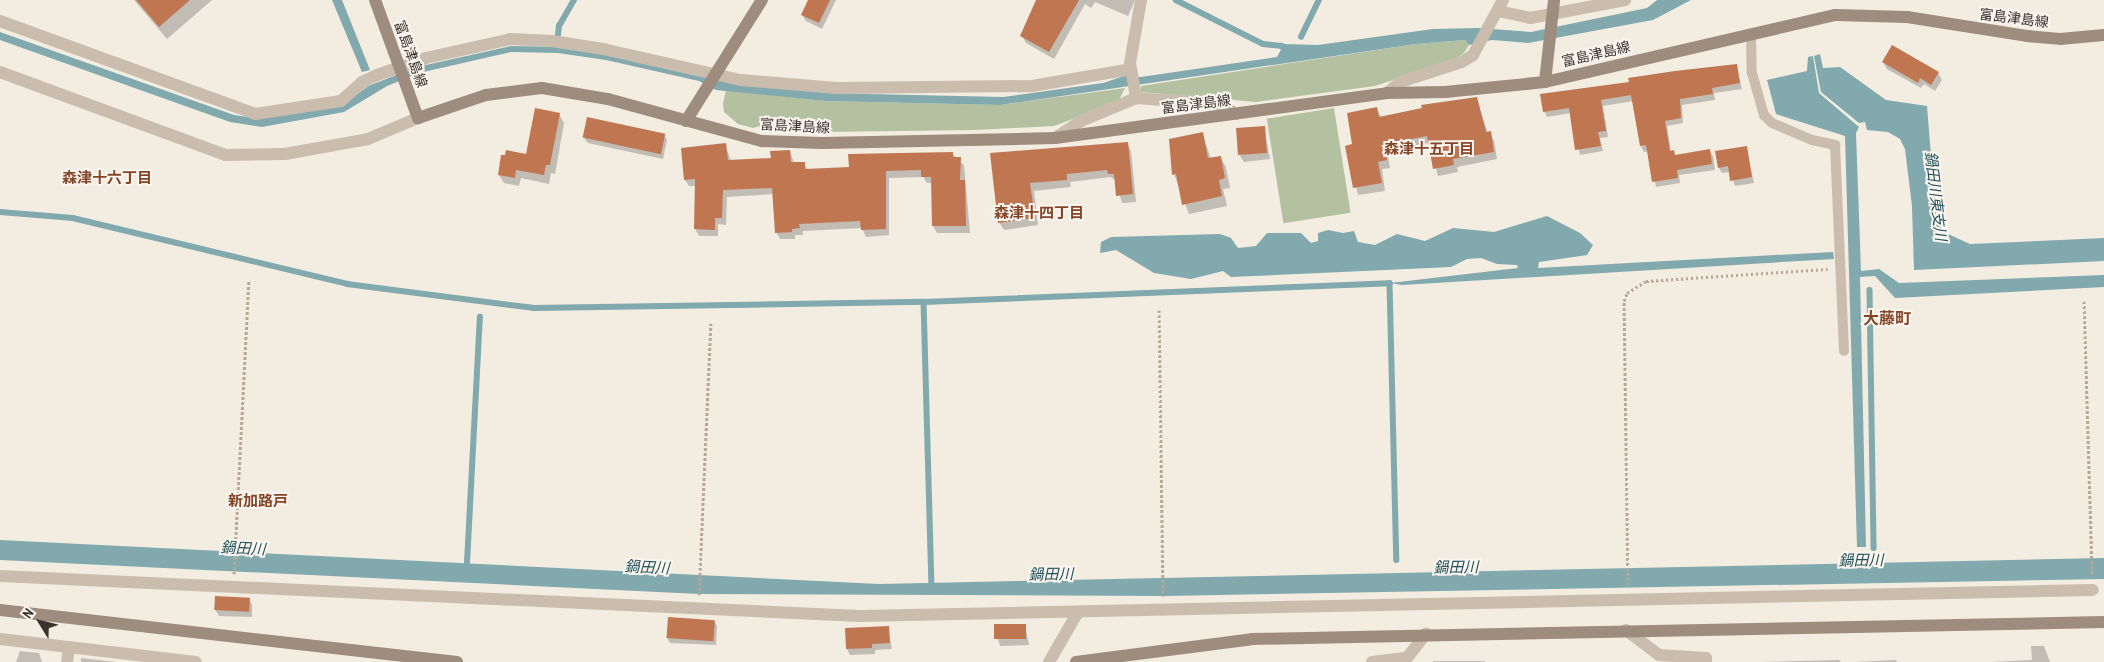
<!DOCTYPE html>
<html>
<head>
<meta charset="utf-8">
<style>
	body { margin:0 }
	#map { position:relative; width:2104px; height:662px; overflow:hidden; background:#f2ece1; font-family:"Archivo Narrow","Noto Sans JP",sans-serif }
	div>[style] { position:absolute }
	.green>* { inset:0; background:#b4c1a1; transform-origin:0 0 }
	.water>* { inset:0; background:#81a9ae }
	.shadow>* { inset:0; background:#0003; transform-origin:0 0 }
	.stream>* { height:5.5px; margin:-2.75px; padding:0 2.75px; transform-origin:2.75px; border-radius:2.75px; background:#81a9ae }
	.building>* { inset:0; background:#c07651; transform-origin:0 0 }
	.path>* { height:3px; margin-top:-1.5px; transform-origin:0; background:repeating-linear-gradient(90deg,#b6a797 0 2.5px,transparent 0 5px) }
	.lane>* { height:10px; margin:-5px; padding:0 5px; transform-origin:5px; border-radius:5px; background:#cabdad }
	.street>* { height:12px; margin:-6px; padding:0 6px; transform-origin:6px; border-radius:6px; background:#cabdad }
	.secondary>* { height:12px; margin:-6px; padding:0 6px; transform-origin:6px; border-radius:6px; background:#9e8d7e }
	span { translate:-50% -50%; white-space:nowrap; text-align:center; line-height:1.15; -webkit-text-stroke:4px #faf5ee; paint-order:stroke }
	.street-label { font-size:14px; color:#39312b }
	.neighbourhood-label { font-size:15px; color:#844628; font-weight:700 }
	.water-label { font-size:15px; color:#225159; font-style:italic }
	.quarter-label { font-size:16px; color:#844628; font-weight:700 }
	.north { position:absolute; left:15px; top:597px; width:50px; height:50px; -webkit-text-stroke:4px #faf5ee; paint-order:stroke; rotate:306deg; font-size:14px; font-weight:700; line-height:20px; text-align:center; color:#39312b }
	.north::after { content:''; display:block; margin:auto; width:18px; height:22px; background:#39312b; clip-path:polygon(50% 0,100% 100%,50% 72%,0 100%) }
</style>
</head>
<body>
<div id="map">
	<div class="green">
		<div style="clip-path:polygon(1465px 40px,1469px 45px,1464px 53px,1454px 60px,1375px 86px,1256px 102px,1141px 92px,1141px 86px,1416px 44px)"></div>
		<div style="clip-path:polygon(1125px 88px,1118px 102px,1054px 126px,976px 130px,823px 132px,793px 123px,774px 122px,753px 128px,738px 124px,724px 112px,723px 104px,726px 90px,826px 101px,1000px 105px)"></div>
		<div style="left:1334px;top:108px;width:106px;height:68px;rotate:81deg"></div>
	</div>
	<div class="water">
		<div style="clip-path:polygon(332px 0,342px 0,370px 70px,362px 72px)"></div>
		<div style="clip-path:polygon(1657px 0,1691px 0,1653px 20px,1528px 43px,1492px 40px,1469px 45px,1465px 40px,1416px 44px,1000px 105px,826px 101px,716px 90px,699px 81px,606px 60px,558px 53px,511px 52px,419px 73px,387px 86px,344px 112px,262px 127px,230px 122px,0 40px,0 32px,234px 115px,254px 118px,342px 106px,368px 86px,417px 67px,511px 46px,564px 47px,824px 93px,1003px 97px,1103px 83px,1124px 76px,1141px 77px,1277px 57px,1284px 44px,1318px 45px,1433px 29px,1478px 28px,1531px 32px,1647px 8px)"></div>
		<div style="clip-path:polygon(1820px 54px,1823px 68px,1840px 67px,1886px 100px,1927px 106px,1936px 218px,1942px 218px,1948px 234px,1970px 244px,2104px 238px,2104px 261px,1914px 270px,1912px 206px,1905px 149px,1900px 139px,1888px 132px,1867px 130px,1865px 122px,1859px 123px,1821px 92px,1814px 56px)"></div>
		<div style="clip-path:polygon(1813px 56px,1819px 93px,1859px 127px,1856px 133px,1861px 271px,1879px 269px,1899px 283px,2104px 275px,2104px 287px,1895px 298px,1875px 276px,1860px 277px,1866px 547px,1857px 547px,1845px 136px,1776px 114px,1767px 80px,1807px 71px,1808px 57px)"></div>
		<div style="clip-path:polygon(1547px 216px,1580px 233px,1593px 245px,1587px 255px,1539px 262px,1538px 268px,1833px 252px,1834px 259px,1402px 285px,1390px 283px,1518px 268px,1517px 265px,1497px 264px,1481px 258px,1467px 259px,1451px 267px,1231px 277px,1223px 271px,1191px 279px,1154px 273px,1116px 250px,1100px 253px,1101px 242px,1111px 237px,1220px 234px,1231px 238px,1238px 248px,1256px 246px,1267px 233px,1301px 233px,1311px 243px,1318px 241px,1318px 233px,1328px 230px,1343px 233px,1354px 231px,1358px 242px,1375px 245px,1397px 234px,1425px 241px,1453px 228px,1494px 232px)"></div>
		<div style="clip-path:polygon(0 540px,879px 584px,2104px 558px,2104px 579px,1164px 596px,699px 594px,0 560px)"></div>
	</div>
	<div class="shadow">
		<div style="clip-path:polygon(134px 0,212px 0,167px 39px)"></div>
		<div style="clip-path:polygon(809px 0,836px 0,822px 29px,806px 21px,802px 15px)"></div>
		<div style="clip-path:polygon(1038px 0,1135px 0,1128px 16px,1095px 2px,1091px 8px,1085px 4px,1054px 59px,1026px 43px,1022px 36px)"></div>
		<div style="clip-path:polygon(1883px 62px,1938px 73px,1942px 80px,1935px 91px,1924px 84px,1921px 88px,1887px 69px)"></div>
		<div style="clip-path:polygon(1736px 65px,1742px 89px,1714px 93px,1715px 100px,1682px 105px,1683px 123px,1667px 126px,1671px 152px,1676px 156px,1709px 150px,1713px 156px,1715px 170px,1679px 175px,1680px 183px,1656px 187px,1649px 151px,1644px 152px,1641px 146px,1633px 101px,1603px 106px,1608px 137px,1600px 138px,1603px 151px,1580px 155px,1571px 113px,1547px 117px,1544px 111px,1630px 83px)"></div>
		<div style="clip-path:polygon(1476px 98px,1488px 133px,1494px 140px,1497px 159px,1457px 167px,1458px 172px,1438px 176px,1429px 143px,1387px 151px,1390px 168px,1382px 169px,1385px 191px,1358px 195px,1347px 147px,1353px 145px,1377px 109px,1381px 117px)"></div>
		<div style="clip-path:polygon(559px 114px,564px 123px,555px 174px,551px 173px,549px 184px,521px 178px,519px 186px,504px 183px,499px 175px,527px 156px)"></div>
		<div style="clip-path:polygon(1264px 127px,1270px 159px,1244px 162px,1240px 156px)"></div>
		<div style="clip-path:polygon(1202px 133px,1211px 159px,1220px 157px,1226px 167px,1230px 188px,1223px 189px,1227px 206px,1189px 214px,1174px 174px)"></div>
		<div style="clip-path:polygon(664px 135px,667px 140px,663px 159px,588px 143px,584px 138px)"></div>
		<div style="clip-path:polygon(1127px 143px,1131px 151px,1136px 202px,1122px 203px,1116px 181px,1111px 177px,1070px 182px,1071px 187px,1034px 191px,1038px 225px,1004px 230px,999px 222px,991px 154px)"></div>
		<div style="clip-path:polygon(725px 144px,731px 161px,772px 160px,790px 151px,794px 163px,804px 163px,808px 170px,850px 168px,952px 153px,964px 165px,970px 233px,937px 233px,933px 226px,932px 183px,927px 183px,923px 177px,889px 178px,889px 235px,866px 237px,862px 228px,803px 231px,803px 235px,795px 235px,795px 239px,780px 239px,776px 232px,774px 194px,727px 197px,726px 225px,718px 224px,718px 236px,699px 236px,695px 229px,696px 186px,689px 186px,685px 180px)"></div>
		<div style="clip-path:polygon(1746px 148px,1754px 183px,1735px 186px,1730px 172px,1722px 173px,1719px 168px)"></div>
		<div style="clip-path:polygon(249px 599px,252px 605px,252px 617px,219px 616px,215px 609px)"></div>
		<div style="clip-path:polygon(714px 621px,717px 626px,716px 645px,670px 643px,667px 638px)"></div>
		<div style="clip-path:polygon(1025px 625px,1029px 645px,1000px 646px,995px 627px)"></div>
		<div style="clip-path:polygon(888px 628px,892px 649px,875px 650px,875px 654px,850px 655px,847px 649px,846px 629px)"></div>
		<div style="clip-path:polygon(2031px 646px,2044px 646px,2050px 662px,1990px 662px,2032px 660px)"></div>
		<div style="clip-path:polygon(20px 651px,39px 653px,42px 662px,16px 662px)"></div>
		<div style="clip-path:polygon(81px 658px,116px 662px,81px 662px)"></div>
		<div style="clip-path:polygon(1839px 660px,1841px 662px,1759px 662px)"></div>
		<div style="clip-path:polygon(1896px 660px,1897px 662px,1854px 662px)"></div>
		<div style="left:1433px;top:661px;width:52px;height:1px"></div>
	</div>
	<div class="stream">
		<div style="left:1176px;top:0;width:97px;rotate:26.8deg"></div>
		<div style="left:1263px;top:44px;width:19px;rotate:6deg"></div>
		<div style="left:1282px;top:46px;width:6px;rotate:45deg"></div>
		<div style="left:558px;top:35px;width:9px;rotate:-84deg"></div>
		<div style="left:559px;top:26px;width:30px;rotate:-60deg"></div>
		<div style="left:1301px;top:37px;width:41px;rotate:-64.1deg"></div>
		<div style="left:0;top:212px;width:73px;rotate:4.7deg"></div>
		<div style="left:73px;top:218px;width:282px;rotate:13.5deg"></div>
		<div style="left:347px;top:284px;width:189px;rotate:7.3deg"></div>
		<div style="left:534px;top:308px;width:390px;rotate:-0.9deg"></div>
		<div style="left:924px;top:302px;width:466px;rotate:-2.3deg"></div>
		<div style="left:1390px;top:283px;width:277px;rotate:88.6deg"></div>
		<div style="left:1870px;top:290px;width:258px;rotate:89.1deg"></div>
		<div style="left:924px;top:302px;width:281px;rotate:88.4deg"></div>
		<div style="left:467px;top:563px;width:246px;rotate:-87deg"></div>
	</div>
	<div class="building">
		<div style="clip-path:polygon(136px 0,190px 0,159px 27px)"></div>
		<div style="clip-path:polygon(808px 0,830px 0,819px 23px,801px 15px)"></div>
		<div style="clip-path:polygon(1036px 0,1079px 0,1049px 52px,1020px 36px)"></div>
		<div style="clip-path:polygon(1892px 45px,1939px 72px,1931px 85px,1920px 78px,1918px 83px,1882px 62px)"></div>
		<div style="clip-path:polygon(1737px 64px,1740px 83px,1712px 88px,1713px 94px,1680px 99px,1681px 118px,1665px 121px,1670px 151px,1674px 150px,1675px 155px,1710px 149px,1712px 164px,1677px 170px,1678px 178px,1652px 182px,1646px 145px,1640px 146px,1631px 95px,1601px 100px,1606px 131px,1598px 132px,1601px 146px,1575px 150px,1569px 108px,1543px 112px,1540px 94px,1629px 82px,1628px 78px,1675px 71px)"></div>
		<div style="clip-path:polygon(1477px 97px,1486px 132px,1491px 131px,1494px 152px,1453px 159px,1454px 165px,1433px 169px,1427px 136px,1384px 144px,1387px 160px,1378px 162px,1382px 183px,1353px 188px,1345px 146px,1352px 144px,1347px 113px,1377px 107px,1379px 117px,1422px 108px,1421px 105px)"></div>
		<div style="clip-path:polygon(535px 108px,560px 113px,550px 165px,546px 165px,544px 175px,516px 170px,515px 178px,498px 175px,501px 155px,505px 155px,506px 150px,526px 154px)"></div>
		<div style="left:587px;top:117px;width:80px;height:21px;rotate:12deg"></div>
		<div style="left:1265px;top:126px;width:27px;height:29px;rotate:86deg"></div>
		<div style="clip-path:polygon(1203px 132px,1208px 158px,1221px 156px,1225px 178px,1219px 180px,1222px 196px,1182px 205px,1176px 174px,1172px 175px,1169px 139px)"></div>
		<div style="clip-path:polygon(1128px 142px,1133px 194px,1116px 196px,1114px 174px,1108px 174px,1107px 170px,1067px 174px,1067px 180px,1030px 183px,1035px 218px,998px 223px,990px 153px)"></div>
		<div style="clip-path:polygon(726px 143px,728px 160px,771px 158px,770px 151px,790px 150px,791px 162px,805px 162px,805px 169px,849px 167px,848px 154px,953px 152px,953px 157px,961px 157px,960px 180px,965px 180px,966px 226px,932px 226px,931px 177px,921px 177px,921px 170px,886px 171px,886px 229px,861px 230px,860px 221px,799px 224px,800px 228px,792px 229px,792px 232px,775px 233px,772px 188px,723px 190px,722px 218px,715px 218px,715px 230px,694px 229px,695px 179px,684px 180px,681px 148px)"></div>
		<div style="clip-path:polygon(1747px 146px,1752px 177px,1730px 181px,1728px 166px,1718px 168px,1715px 151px)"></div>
		<div style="left:215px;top:596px;width:35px;height:14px;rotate:3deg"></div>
		<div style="left:668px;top:617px;width:47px;height:21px;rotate:4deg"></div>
		<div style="left:1026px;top:624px;width:15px;height:32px;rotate:90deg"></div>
		<div style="clip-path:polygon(889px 626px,890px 643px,872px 644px,872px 648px,846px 649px,845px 628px)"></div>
	</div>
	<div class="path">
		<div style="left:2084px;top:301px;width:274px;rotate:88.3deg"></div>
		<div style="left:1159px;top:310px;width:286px;rotate:89.2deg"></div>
		<div style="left:234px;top:574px;width:293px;rotate:-87.1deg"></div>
		<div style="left:1628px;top:585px;width:284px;rotate:-90.8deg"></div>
		<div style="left:1624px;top:301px;width:9px;rotate:-69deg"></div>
		<div style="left:1627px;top:293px;width:22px;rotate:-32deg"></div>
		<div style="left:1646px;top:281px;width:182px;rotate:-3.8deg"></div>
		<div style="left:699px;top:595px;width:272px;rotate:-87.5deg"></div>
	</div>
	<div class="lane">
		<div style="left:1751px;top:34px;width:39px;rotate:89deg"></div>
		<div style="left:1752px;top:73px;width:44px;rotate:74.1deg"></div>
		<div style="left:1764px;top:115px;width:11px;rotate:45deg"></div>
		<div style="left:1772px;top:123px;width:43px;rotate:23deg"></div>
		<div style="left:1812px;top:140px;width:24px;rotate:12deg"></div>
		<div style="left:1835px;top:145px;width:206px;rotate:87.5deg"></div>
	</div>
	<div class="street">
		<div style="left:1141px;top:0;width:64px;rotate:99.9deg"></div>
		<div style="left:1130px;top:63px;width:36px;rotate:80deg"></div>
		<div style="left:1136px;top:98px;width:83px;rotate:4.1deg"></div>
		<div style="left:1219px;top:104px;width:20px;rotate:30deg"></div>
		<div style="left:1498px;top:11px;width:33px;rotate:12deg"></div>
		<div style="left:1530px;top:18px;width:97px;rotate:-10.7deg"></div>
		<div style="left:0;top:21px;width:271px;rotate:20deg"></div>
		<div style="left:255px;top:114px;width:87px;rotate:-8.6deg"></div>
		<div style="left:341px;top:101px;width:28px;rotate:-42deg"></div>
		<div style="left:362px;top:82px;width:17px;rotate:-25deg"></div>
		<div style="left:377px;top:75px;width:52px;rotate:-19.1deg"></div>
		<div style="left:426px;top:58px;width:87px;rotate:-12.6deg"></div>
		<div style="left:511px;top:39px;width:41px;rotate:2.8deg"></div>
		<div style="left:552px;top:41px;width:52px;rotate:8.9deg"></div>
		<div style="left:603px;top:49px;width:141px;rotate:12.7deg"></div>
		<div style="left:741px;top:80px;width:96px;rotate:4.8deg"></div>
		<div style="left:837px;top:88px;width:195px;rotate:-0.6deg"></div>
		<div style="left:1032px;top:86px;width:100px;rotate:-9.7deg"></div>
		<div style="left:0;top:72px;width:240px;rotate:20.2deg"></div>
		<div style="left:225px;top:155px;width:60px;rotate:-1deg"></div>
		<div style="left:285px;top:154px;width:84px;rotate:-10.2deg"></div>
		<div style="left:368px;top:139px;width:54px;rotate:-22.8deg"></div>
		<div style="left:1387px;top:93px;width:17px;rotate:-40deg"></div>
		<div style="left:1400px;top:82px;width:65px;rotate:-17.9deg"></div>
		<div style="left:1462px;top:62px;width:13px;rotate:-32deg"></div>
		<div style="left:1473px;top:55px;width:63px;rotate:-61.4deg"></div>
		<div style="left:1055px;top:138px;width:31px;rotate:-33deg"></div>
		<div style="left:1081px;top:121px;width:60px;rotate:-22.7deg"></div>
		<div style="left:0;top:576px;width:861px;rotate:2.66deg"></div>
		<div style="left:860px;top:616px;width:1233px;rotate:-1.21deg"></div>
		<div style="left:1626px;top:630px;width:41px;rotate:37.1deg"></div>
		<div style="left:1659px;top:655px;width:47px;rotate:3.7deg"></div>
		<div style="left:1706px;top:658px;width:4px;rotate:90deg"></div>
		<div style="left:0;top:639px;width:197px;rotate:6.7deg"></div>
		<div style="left:67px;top:662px;width:15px;rotate:-82deg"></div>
		<div style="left:1049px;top:662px;width:58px;rotate:-59.9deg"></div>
		<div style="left:1372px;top:662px;width:35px;rotate:-7deg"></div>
		<div style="left:1407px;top:658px;width:31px;rotate:-52deg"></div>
	</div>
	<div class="secondary">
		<div style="left:375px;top:0;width:126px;rotate:70deg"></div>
		<div style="left:418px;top:118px;width:72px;rotate:-18.7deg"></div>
		<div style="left:486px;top:95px;width:56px;rotate:-7.1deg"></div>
		<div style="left:542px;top:88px;width:67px;rotate:9.5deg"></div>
		<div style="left:608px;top:99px;width:160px;rotate:15.3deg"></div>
		<div style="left:762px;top:141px;width:60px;rotate:1.9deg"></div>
		<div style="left:822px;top:143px;width:233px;rotate:-1.2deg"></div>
		<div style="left:1055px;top:138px;width:335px;rotate:-7.7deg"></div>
		<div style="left:1387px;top:93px;width:58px;rotate:-1deg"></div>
		<div style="left:1445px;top:92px;width:100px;rotate:-5.7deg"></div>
		<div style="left:1545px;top:82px;width:298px;rotate:-13deg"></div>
		<div style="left:1835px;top:15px;width:72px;rotate:1.6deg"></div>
		<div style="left:1907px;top:17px;width:121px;rotate:9deg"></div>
		<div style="left:2027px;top:36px;width:33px;rotate:5deg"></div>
		<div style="left:2060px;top:39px;width:44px;rotate:-5.2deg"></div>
		<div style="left:1545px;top:82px;width:82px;rotate:-83.7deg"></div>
		<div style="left:686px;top:121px;width:143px;rotate:-57.9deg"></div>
		<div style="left:0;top:610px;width:460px;rotate:6.5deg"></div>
		<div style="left:1076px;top:662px;width:177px;rotate:-7.4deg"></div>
		<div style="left:1252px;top:639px;width:852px;rotate:-1.14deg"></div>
	</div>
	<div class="street-label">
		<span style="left:2014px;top:18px;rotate:7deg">富島津島線</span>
		<span style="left:411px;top:54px;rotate:70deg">富島津島線</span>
		<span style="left:1596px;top:54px;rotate:-13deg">富島津島線</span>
		<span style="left:1196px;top:104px;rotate:-7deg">富島津島線</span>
		<span style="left:795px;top:126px;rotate:3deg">富島津島線</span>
	</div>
	<div class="neighbourhood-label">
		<span style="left:1429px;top:149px">森津十五丁目</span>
		<span style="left:107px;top:178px">森津十六丁目</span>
		<span style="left:1039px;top:213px">森津十四丁目</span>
		<span style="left:258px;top:501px">新加路戸</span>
	</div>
	<div class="water-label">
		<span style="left:1936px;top:196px;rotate:83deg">鍋田川東支川</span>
		<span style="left:243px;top:548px;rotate:3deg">鍋田川</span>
		<span style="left:1861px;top:560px;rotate:-1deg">鍋田川</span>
		<span style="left:647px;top:567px;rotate:3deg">鍋田川</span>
		<span style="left:1456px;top:567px;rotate:-1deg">鍋田川</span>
		<span style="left:1051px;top:574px;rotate:-1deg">鍋田川</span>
	</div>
	<div class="quarter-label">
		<span style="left:1887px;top:318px">大藤町</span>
	</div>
	<div class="north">N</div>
</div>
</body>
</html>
